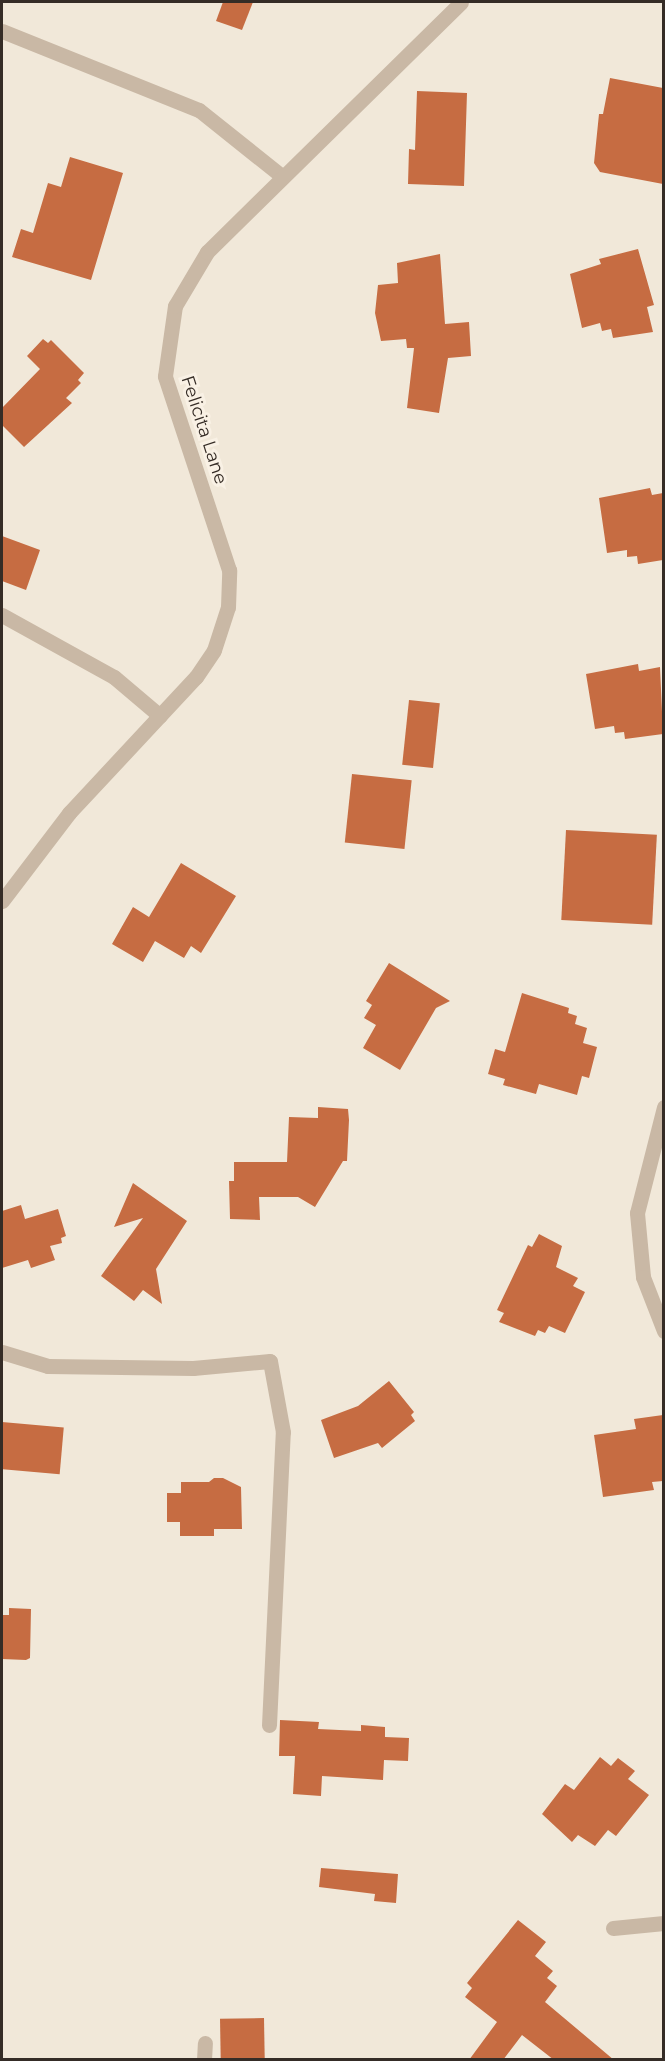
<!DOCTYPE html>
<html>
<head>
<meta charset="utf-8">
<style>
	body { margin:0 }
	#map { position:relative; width:665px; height:2061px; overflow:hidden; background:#f1e8d9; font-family:Montserrat,sans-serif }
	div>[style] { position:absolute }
	.building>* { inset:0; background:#c66c42; transform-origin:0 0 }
	.service>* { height:15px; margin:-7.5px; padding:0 7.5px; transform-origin:7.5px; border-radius:7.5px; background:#c9b8a5 }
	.minor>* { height:15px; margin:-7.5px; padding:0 7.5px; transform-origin:7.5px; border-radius:7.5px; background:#c9b8a5 }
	span { translate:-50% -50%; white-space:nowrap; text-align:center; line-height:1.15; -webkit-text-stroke:6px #f9f1e5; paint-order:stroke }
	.street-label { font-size:18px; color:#352c26 }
	.frame { position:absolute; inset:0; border:3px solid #352c26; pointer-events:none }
</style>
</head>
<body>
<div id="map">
	<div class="building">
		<div style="clip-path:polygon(223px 2px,253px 2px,242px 30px,216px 21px)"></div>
		<div style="clip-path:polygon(610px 78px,663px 88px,663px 184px,600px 172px,594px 163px,599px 114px,603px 114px)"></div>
		<div style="clip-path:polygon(417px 91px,467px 93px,464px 186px,408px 184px,409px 149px,415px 150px)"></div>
		<div style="clip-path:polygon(70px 157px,123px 173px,91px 280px,12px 257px,21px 229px,33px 233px,48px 183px,61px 187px)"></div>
		<div style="clip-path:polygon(638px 249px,654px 305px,647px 307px,653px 332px,613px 338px,611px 329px,602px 331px,600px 323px,582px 328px,570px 274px,601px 264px,599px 259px)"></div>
		<div style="clip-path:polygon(440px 254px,445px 324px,469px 322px,471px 356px,448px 358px,439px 413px,407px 408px,414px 348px,407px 348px,406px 339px,381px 341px,375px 313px,378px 285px,398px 283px,397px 263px)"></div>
		<div style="clip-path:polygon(43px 339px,48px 343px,51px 340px,84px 373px,78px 380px,81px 383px,66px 398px,72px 403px,24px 447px,2px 425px,2px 408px,40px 369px,27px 356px)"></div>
		<div style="clip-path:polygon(650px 488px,652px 495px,663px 493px,663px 560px,638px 564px,637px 556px,627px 557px,627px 550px,607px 553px,599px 498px)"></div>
		<div style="clip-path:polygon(2px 536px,40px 550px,26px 590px,2px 581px)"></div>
		<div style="clip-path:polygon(638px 664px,639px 671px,660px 667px,663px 734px,625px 739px,624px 732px,615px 733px,614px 726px,595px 729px,586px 674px)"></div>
		<div style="left:409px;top:700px;width:31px;height:65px;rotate:6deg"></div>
		<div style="left:352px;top:774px;width:60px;height:69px;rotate:6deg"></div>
		<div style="left:566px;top:830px;width:91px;height:90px;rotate:3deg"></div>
		<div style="clip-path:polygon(181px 863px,236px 896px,201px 953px,191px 946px,184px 958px,155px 941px,143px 962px,112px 944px,133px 907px,149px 917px)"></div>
		<div style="clip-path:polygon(389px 963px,450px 1001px,436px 1008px,400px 1070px,363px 1048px,376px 1025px,364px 1018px,372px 1005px,366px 1001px)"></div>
		<div style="clip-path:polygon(522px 993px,569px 1008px,568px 1013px,577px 1016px,575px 1024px,587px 1028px,583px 1043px,597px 1047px,589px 1078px,582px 1076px,577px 1095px,539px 1084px,536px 1094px,503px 1085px,505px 1079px,488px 1074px,495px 1049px,505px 1052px)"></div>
		<div style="clip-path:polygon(318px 1107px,348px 1109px,349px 1120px,347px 1161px,343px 1161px,315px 1207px,298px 1197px,259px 1197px,260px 1220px,230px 1219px,229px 1181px,234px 1181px,234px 1162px,287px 1162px,289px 1117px,318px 1118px)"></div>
		<div style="clip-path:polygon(133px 1183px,187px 1221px,156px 1269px,162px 1304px,143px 1290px,134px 1301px,101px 1276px,143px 1218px,114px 1227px)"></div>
		<div style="clip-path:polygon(21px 1205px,25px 1219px,58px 1209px,66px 1236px,61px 1238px,62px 1243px,50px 1246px,55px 1260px,31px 1268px,28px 1260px,2px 1268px,2px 1211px)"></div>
		<div style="clip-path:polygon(539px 1234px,562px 1246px,556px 1267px,578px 1278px,573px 1286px,585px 1292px,565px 1333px,549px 1326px,545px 1333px,538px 1330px,535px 1336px,499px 1322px,504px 1313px,497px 1310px,528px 1245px,532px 1247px)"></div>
		<div style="clip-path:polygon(389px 1381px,414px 1412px,411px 1415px,415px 1421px,382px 1448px,378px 1443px,334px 1458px,321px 1420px,358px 1406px)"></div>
		<div style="clip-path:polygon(663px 1415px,663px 1481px,652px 1482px,654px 1490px,603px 1497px,594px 1435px,636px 1429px,634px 1419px)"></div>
		<div style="left:2px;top:1422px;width:62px;height:47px;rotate:5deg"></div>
		<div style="clip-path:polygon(214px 1478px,223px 1478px,241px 1487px,242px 1529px,214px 1529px,214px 1536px,180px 1536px,180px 1522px,167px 1522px,167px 1493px,181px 1493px,181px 1482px,209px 1482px)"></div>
		<div style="clip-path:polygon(9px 1608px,31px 1609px,30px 1658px,26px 1660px,2px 1659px,2px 1615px,9px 1615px)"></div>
		<div style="clip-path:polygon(280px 1720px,319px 1722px,318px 1729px,361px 1731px,361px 1725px,385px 1727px,385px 1737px,409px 1738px,408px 1761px,384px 1760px,383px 1780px,322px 1776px,321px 1796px,293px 1794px,295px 1756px,279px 1756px)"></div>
		<div style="clip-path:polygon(600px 1757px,611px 1766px,618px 1758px,635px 1771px,628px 1779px,649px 1795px,616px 1836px,608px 1830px,595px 1846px,578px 1835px,572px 1842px,542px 1814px,565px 1784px,574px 1790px)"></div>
		<div style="clip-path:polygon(321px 1868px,398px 1874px,396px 1903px,374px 1901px,375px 1894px,319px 1887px)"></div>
		<div style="clip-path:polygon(518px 1920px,546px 1942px,535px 1956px,553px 1971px,547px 1978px,557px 1986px,545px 2002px,614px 2060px,554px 2060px,522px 2035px,503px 2060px,469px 2060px,497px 2022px,465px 1997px,472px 1988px,467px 1983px)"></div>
		<div style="left:264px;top:2018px;width:42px;height:44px;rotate:89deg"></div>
	</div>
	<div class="service">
		<div style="left:2px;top:31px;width:212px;rotate:21.9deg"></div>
		<div style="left:199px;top:110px;width:107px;rotate:38.6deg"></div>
		<div style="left:2px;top:615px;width:128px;rotate:29deg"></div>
		<div style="left:114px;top:677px;width:60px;rotate:40.3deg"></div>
		<div style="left:269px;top:1725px;width:293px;rotate:-87.3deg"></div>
		<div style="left:283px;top:1432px;width:72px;rotate:-100.4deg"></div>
		<div style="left:204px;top:2060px;width:17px;rotate:-87deg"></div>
	</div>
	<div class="minor">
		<div style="left:2px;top:901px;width:111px;rotate:-52.7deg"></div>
		<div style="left:69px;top:813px;width:186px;rotate:-47deg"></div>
		<div style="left:196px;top:677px;width:32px;rotate:-56deg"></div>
		<div style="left:214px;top:650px;width:45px;rotate:-72deg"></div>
		<div style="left:228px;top:607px;width:37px;rotate:-88deg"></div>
		<div style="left:229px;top:570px;width:204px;rotate:-108.3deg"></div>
		<div style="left:165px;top:376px;width:71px;rotate:-81.9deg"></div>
		<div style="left:175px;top:306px;width:63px;rotate:-59.3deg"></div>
		<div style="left:207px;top:252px;width:356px;rotate:-44.5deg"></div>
		<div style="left:664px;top:1107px;width:109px;rotate:104.3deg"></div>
		<div style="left:637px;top:1213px;width:64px;rotate:84.6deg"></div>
		<div style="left:643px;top:1277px;width:58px;rotate:68.7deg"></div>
		<div style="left:2px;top:1352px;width:48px;rotate:16.9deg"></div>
		<div style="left:48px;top:1366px;width:145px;rotate:0.8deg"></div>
		<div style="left:193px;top:1368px;width:77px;rotate:-5.2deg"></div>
		<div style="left:613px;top:1928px;width:51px;rotate:-5.6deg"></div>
	</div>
	<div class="street-label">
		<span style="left:204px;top:430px;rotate:72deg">Felicita Lane</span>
	</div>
	<div class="frame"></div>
</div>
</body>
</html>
